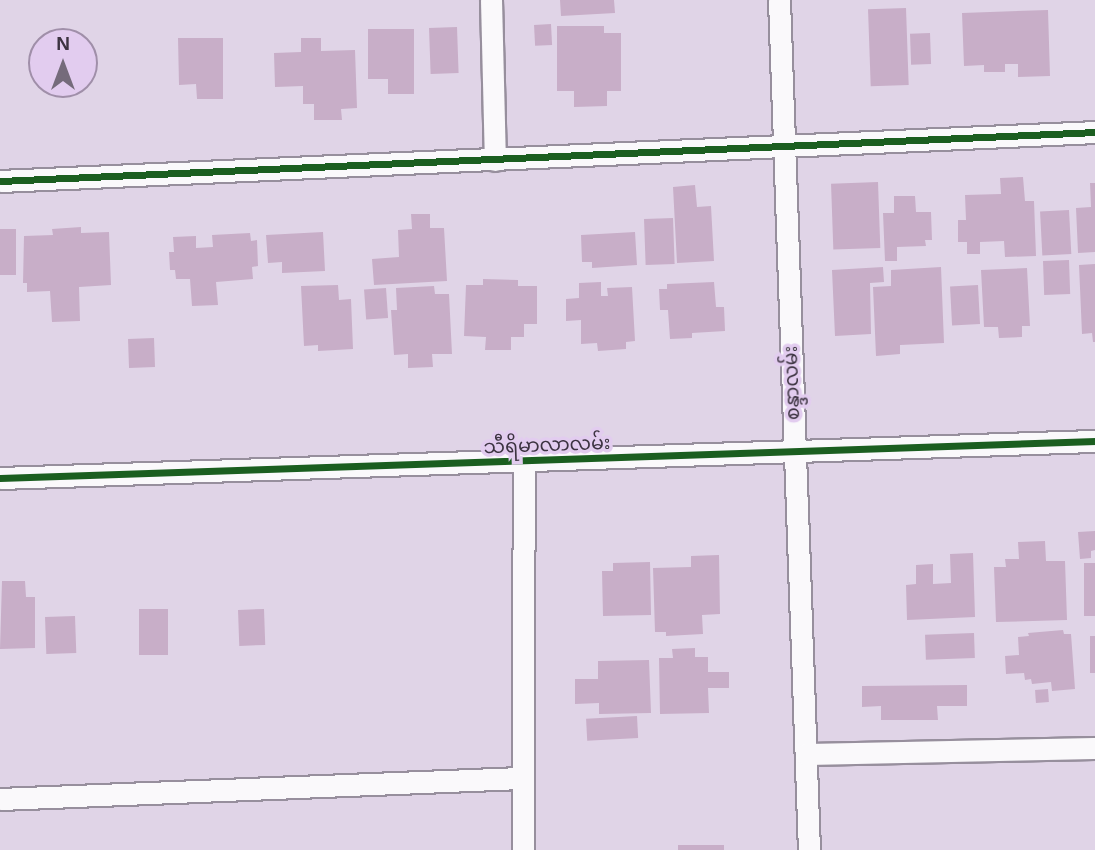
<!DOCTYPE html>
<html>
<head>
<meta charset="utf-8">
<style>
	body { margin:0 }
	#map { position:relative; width:1095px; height:850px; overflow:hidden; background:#e0d4e7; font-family:Arial,"Noto Sans Myanmar",sans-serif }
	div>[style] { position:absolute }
	.building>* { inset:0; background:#c8aec8; transform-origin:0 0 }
	.roads { filter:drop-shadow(2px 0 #978f9d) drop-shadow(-2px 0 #978f9d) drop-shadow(0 2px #978f9d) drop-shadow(0 -2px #978f9d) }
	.minor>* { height:21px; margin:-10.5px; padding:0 10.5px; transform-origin:10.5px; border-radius:10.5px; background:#faf9fb }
	.cycleway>* { height:7px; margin:-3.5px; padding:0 3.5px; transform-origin:3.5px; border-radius:3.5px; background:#1b5e20 }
	span { translate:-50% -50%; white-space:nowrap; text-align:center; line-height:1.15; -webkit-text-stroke:7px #e2ccef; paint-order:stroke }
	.street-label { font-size:19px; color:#3c3341 }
	.north { position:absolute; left:28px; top:28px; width:70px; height:70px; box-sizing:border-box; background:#e2ccef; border:2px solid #a08fa9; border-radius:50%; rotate:0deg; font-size:19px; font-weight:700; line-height:28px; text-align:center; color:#3c3341 }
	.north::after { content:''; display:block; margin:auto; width:24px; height:32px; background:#756b7b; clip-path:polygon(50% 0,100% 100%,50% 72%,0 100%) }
</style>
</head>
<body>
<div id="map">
	<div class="building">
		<div style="clip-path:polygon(560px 0,614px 0,615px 13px,561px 16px)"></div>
		<div style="left:906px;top:8px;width:77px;height:38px;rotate:88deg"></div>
		<div style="clip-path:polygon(1048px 10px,1050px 76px,1018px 77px,1018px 64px,1005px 64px,1005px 72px,984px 72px,984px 65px,964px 66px,962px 13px)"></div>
		<div style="left:551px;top:24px;width:21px;height:17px;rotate:87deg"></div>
		<div style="clip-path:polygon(557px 26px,604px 26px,604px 33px,621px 33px,621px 91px,607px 91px,607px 106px,574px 107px,574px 91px,557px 91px)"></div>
		<div style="left:457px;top:27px;width:46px;height:28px;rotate:88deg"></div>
		<div style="clip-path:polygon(368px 29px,414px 29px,414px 94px,388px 94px,388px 79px,368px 79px)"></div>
		<div style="left:930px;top:33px;width:31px;height:20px;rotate:88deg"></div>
		<div style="clip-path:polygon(178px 38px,223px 38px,223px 99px,197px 99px,196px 84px,179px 85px)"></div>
		<div style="clip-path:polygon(301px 38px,321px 38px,321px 51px,355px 50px,357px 108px,341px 109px,342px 120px,314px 120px,314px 104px,303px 104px,303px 86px,275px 87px,274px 53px,301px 52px)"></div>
		<div style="clip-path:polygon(1023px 177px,1025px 201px,1034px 201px,1036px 256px,1005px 257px,1004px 241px,980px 242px,980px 254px,967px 254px,967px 242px,958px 242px,958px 220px,966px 220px,965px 195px,1001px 194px,1000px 178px)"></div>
		<div style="left:878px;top:182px;width:66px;height:47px;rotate:88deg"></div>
		<div style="clip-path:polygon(1090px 183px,1095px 183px,1095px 252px,1078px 253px,1076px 208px,1091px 207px)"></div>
		<div style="clip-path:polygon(695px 185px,697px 207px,711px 206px,714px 261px,677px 263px,673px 187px)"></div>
		<div style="clip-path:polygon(894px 196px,915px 196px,916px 212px,931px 212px,932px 240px,925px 240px,926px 246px,897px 247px,897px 261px,885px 261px,883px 213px,894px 213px)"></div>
		<div style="left:1069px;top:210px;width:44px;height:29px;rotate:87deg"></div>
		<div style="clip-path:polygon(411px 214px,430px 214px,430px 228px,444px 228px,447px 281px,374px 285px,372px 259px,399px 257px,398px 230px,412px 229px)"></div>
		<div style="left:673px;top:218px;width:46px;height:29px;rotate:88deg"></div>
		<div style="clip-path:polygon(81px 227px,81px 233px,109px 232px,111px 285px,79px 287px,80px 321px,52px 322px,50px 291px,27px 292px,27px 283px,23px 283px,24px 236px,53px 235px,52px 229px)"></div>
		<div style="left:0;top:229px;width:16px;height:46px"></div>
		<div style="clip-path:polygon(323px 232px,325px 271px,282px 273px,282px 262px,268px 263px,266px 235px)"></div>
		<div style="clip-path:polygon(635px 232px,637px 265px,592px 268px,592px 262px,582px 262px,581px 235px)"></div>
		<div style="clip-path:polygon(250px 233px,251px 241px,257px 240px,258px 266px,252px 267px,253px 279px,216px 282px,218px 305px,192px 306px,190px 279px,176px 279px,175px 270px,170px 270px,169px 252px,174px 252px,173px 237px,196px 236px,196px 248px,213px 247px,212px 235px)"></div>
		<div style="left:1069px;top:260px;width:34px;height:26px;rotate:88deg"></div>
		<div style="clip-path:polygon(1095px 264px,1095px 342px,1093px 342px,1092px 333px,1082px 334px,1079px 265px)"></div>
		<div style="clip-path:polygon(883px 267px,884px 282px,870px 283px,871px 334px,835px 336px,832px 270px)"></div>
		<div style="clip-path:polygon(941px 267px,944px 343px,900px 345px,900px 354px,876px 356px,873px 287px,891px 286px,891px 270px)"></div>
		<div style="clip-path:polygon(1027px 268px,1030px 326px,1022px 326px,1022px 337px,999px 338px,998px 327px,984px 327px,981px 270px)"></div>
		<div style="clip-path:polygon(483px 279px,518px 280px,518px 286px,537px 286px,537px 324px,524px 324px,524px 337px,511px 337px,511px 350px,485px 350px,486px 337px,464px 336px,466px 285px,483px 285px)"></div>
		<div style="clip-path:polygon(601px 282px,601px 296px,608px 296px,607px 288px,632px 287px,635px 341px,626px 342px,626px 349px,598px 351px,597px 343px,581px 344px,581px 320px,566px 321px,566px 299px,579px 298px,579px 283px)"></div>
		<div style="clip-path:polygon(714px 282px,716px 307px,724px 307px,725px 331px,692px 333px,692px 338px,670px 339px,668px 310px,660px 310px,659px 289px,667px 289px,667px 284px)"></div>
		<div style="clip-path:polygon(338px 285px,339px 300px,351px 299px,353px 349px,318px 351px,318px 345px,304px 346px,301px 286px)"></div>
		<div style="left:978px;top:285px;width:39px;height:28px;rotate:87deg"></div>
		<div style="clip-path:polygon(434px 286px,435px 294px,449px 294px,452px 354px,432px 354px,433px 367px,408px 368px,408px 354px,394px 355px,391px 310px,397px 310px,396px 288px)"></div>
		<div style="left:386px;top:288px;width:30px;height:22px;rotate:86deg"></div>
		<div style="left:154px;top:338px;width:29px;height:26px;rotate:88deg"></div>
		<div style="clip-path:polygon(1095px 531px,1095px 550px,1091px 551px,1091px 558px,1080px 559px,1078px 532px)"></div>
		<div style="clip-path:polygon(1045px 541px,1046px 561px,1065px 561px,1067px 620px,996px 622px,994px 567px,1006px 567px,1005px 559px,1019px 559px,1018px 542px)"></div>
		<div style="clip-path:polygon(973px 553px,975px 617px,907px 620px,906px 585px,916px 584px,916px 565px,933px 564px,933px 584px,951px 583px,950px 554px)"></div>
		<div style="clip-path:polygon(719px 555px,720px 614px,702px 615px,703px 634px,666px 636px,666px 632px,655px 632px,653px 568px,691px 567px,691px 556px)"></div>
		<div style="clip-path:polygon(650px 562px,651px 615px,603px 616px,602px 571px,613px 571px,613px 563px)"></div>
		<div style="left:1084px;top:563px;width:11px;height:53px"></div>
		<div style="clip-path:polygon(2px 581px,25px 581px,26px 597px,35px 597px,35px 648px,0 649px)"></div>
		<div style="left:139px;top:609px;width:29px;height:46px"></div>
		<div style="left:264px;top:609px;width:36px;height:26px;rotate:88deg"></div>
		<div style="left:75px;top:616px;width:37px;height:30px;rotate:88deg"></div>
		<div style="clip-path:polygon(1063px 630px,1064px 634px,1071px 634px,1075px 689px,1052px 691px,1051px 682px,1032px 684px,1031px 679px,1025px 680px,1024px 673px,1006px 674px,1005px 656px,1019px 655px,1018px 637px,1029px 636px,1028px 633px)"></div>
		<div style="left:974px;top:633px;width:25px;height:49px;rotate:88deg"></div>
		<div style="left:1090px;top:636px;width:5px;height:37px"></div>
		<div style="clip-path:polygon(695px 648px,695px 657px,708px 657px,708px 672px,729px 672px,729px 688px,708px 688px,709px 713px,660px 714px,659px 658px,673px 658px,672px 649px)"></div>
		<div style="clip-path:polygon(649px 660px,651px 713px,599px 714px,599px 703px,575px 704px,575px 679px,598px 679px,598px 661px)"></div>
		<div style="clip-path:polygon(967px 685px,967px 706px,937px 706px,938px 720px,881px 720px,881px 706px,862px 707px,862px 686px)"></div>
		<div style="left:1048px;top:689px;width:13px;height:13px;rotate:86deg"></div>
		<div style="left:637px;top:716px;width:22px;height:51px;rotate:87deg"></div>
		<div style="left:678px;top:845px;width:46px;height:5px"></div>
	</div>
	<div class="roads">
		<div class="minor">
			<div style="left:491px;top:0;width:160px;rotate:88.6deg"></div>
			<div style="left:779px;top:0;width:851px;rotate:87.98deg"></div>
			<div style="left:0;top:181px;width:1096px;rotate:-2.56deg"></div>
			<div style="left:0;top:478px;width:1096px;rotate:-1.94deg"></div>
			<div style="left:806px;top:754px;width:289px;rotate:-1.2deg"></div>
			<div style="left:0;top:799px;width:521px;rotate:-2.31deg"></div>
			<div style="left:523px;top:850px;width:389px;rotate:-89.9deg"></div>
		</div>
	</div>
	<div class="cycleway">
		<div style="left:0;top:181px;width:1096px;rotate:-2.56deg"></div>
		<div style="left:0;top:478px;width:1096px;rotate:-1.94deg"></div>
	</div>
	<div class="street-label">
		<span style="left:792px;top:383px;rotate:-92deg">စန္ဒာလမ်း</span>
		<span style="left:547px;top:445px;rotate:-2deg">သီရိမာလာလမ်း</span>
	</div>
	<div class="north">N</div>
</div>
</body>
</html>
